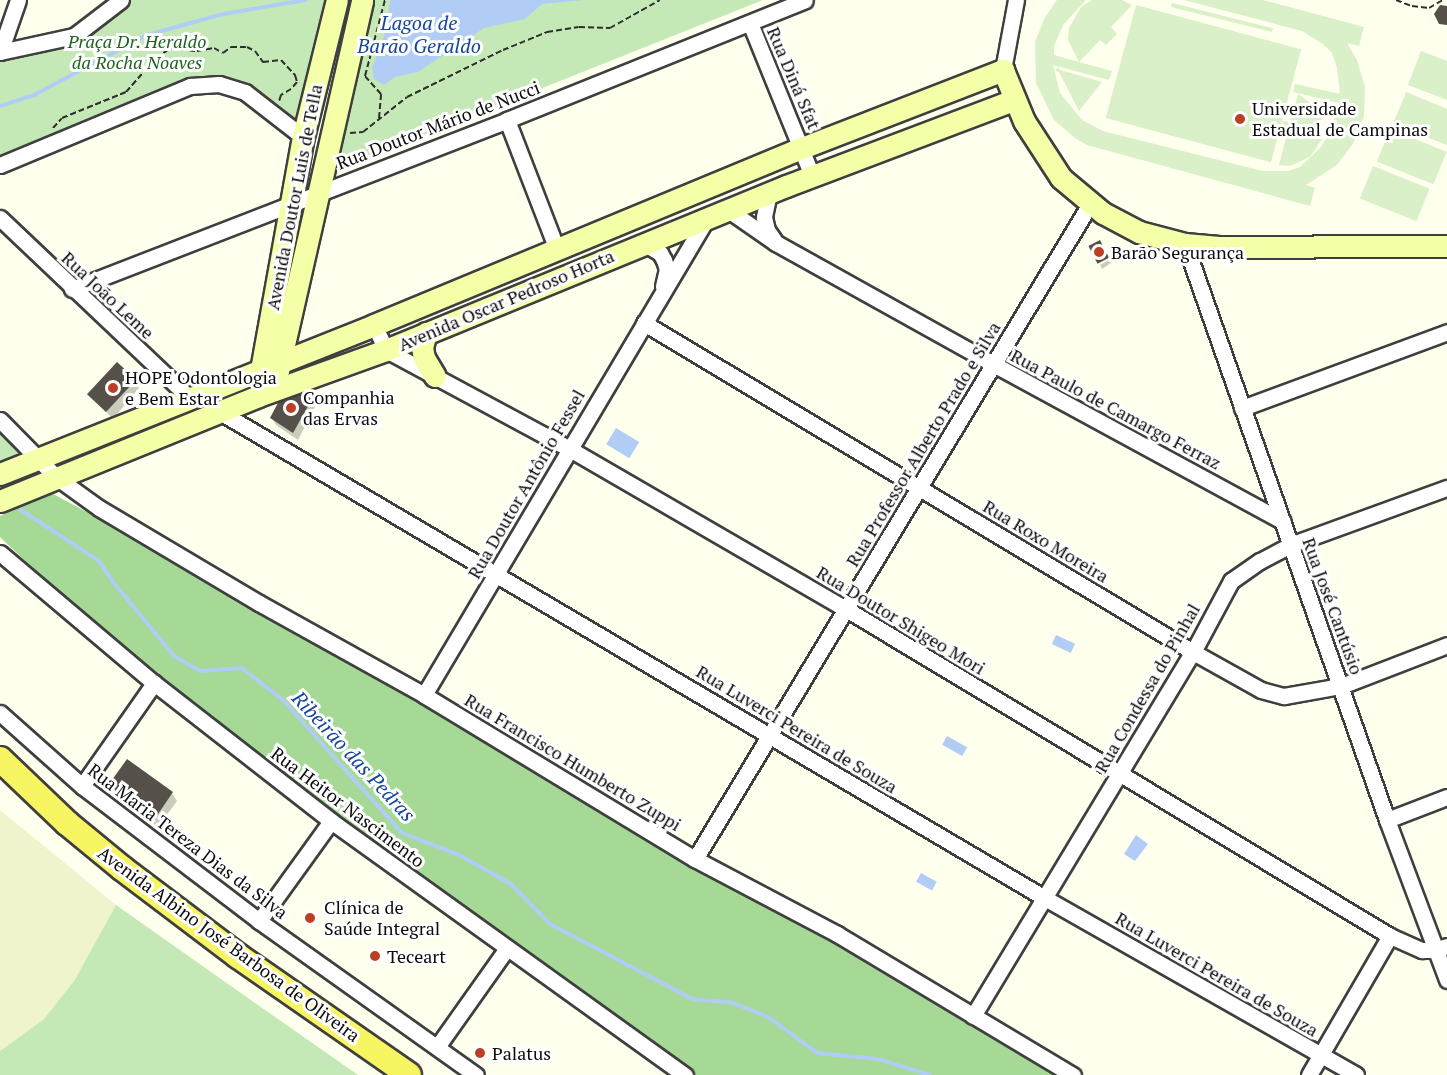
<!DOCTYPE html>
<html>
<head>
<meta charset="utf-8">
<style>
	body { margin:0 }
	#map { position:relative; width:1447px; height:1075px; overflow:hidden; background:#feffec; font-family:"PT Serif",serif }
	div>[style] { position:absolute }
	.farmland>* { inset:0; background:#eff4cc }
	.green>* { inset:0; background:#c5e9b6 }
	.forest>* { inset:0; background:#a5d995 }
	.pitch>* { inset:0; background:#d9f0c8; transform-origin:0 0 }
	.water>* { inset:0; background:#b1cdf6; transform-origin:0 0 }
	.shadow>* { inset:0; background:#0003 }
	.stream>* { height:4px; margin:-2px; padding:0 2px; transform-origin:2px; border-radius:2px; background:#b1cdf6 }
	.building>* { inset:0; background:#555049; transform-origin:0 0 }
	.path>* { height:2px; margin-top:-1px; transform-origin:0; background:repeating-linear-gradient(90deg,#2e2e2e 0 6px,transparent 0 9px) }
	.roads { filter:drop-shadow(2px 0 #3f3f3f) drop-shadow(-2px 0 #3f3f3f) drop-shadow(0 2px #3f3f3f) drop-shadow(0 -2px #3f3f3f) }
	.street>* { height:15px; margin:-7.5px; padding:0 7.5px; transform-origin:7.5px; border-radius:7.5px; background:#fff }
	.secondary>* { height:21px; margin:-10.5px; padding:0 10.5px; transform-origin:10.5px; border-radius:10.5px; background:#f5ffa7 }
	.primary>* { height:24px; margin:-12px; padding:0 12px; transform-origin:12px; border-radius:12px; background:#f8f562 }
	.dots>* { width:16px; height:16px; translate:-50% -50%; box-sizing:border-box; border:3px solid #fff; border-radius:50% }
	span { translate:-50% -50%; white-space:nowrap; text-align:center; line-height:1.15; -webkit-text-stroke:6px #fff; paint-order:stroke }
	.park-label { font-size:18px; color:#1d631e; font-style:italic }
	.street-label { font-size:18px; color:#0c0c0c }
	.poi-label { font-size:18px; color:#0c0c0c }
	.left { translate:0 -50%; text-align:left }
	.water-label { font-size:20px; color:#16459d; font-style:italic }
</style>
</head>
<body>
<div id="map">
	<div class="farmland">
		<div style="clip-path:polygon(0 810px,116px 905px,74px 981px,44px 1019px,0 1051px)"></div>
	</div>
	<div class="green">
		<div style="clip-path:polygon(121px 0,335px 0,303px 137px,245px 92px,190px 86px,0 165px,0 52px,74px 36px)"></div>
		<div style="clip-path:polygon(369px 0,763px 0,334px 171px)"></div>
		<div style="clip-path:polygon(0 420px,40px 458px,0 474px)"></div>
		<div style="clip-path:polygon(116px 905px,255px 1003px,358px 1075px,0 1075px,0 1051px,44px 1019px,74px 981px)"></div>
	</div>
	<div class="forest">
		<div style="clip-path:polygon(51px 493px,259px 603px,1073px 1075px,685px 1075px,154px 683px,0 537px,0 516px)"></div>
	</div>
	<div class="pitch">
		<div style="clip-path:polygon(1057px 0,1086px 0,1063px 25px,1054px 46px,1054px 55px,1079px 62px,1068px 40px,1069px 28px,1081px 7px,1092px 0,1122px 0,1132px 5px,1111px 27px,1117px 34px,1106px 45px,1100px 40px,1079px 62px,1112px 71px,1109px 80px,1053px 65px,1060px 93px,1082px 120px,1103px 131px,1263px 171px,1288px 171px,1300px 167px,1320px 148px,1330px 133px,1339px 103px,1293px 92px,1295px 84px,1340px 94px,1337px 68px,1332px 53px,1323px 44px,1302px 31px,1184px 0,1263px 0,1364px 27px,1359px 46px,1347px 43px,1357px 60px,1365px 87px,1364px 116px,1354px 142px,1337px 165px,1306px 185px,1315px 188px,1310px 206px,1087px 145px,1075px 138px,1054px 120px,1036px 83px,1035px 42px,1045px 17px)"></div>
		<div style="left:1172px;top:3px;width:104px;height:4px;rotate:14deg"></div>
		<div style="left:1136px;top:5px;width:171px;height:117px;rotate:15deg"></div>
		<div style="clip-path:polygon(1421px 51px,1447px 61px,1447px 100px,1408px 85px)"></div>
		<div style="clip-path:polygon(1058px 67px,1060px 70px,1102px 82px,1079px 111px,1059px 72px,1055px 71px)"></div>
		<div style="clip-path:polygon(1406px 92px,1447px 109px,1447px 145px,1393px 124px)"></div>
		<div style="clip-path:polygon(1298px 94px,1316px 107px,1321px 117px,1322px 139px,1310px 157px,1290px 166px,1279px 165px,1286px 138px,1279px 136px,1283px 121px,1290px 122px)"></div>
		<div style="left:1390px;top:129px;width:61px;height:35px;rotate:22deg"></div>
		<div style="left:1373px;top:166px;width:61px;height:35px;rotate:22deg"></div>
	</div>
	<div class="water">
		<div style="clip-path:polygon(390px 0,584px 0,542px 4px,525px 19px,484px 28px,418px 72px,395px 77px,384px 85px,374px 79px,372px 68px,386px 30px)"></div>
		<div style="left:616px;top:428px;width:27px;height:19px;rotate:31deg"></div>
		<div style="left:1056px;top:635px;width:21px;height:10px;rotate:25deg"></div>
		<div style="left:947px;top:736px;width:23px;height:10px;rotate:29deg"></div>
		<div style="clip-path:polygon(1136px 835px,1148px 844px,1135px 861px,1124px 854px)"></div>
		<div style="left:921px;top:873px;width:18px;height:10px;rotate:29deg"></div>
	</div>
	<div class="shadow">
		<div style="clip-path:polygon(1109px 260px,1111px 263px,1102px 269px,1100px 265px)"></div>
		<div style="clip-path:polygon(135px 381px,139px 388px,113px 419px,91px 396px)"></div>
		<div style="clip-path:polygon(311px 400px,315px 407px,298px 440px,276px 425px,272px 418px)"></div>
		<div style="clip-path:polygon(127px 761px,172px 793px,177px 801px,158px 827px,121px 801px,116px 792px)"></div>
	</div>
	<div class="stream">
		<div style="left:0;top:106px;width:38px;rotate:-18deg"></div>
		<div style="left:36px;top:94px;width:126px;rotate:-28deg"></div>
		<div style="left:147px;top:35px;width:79px;rotate:-15.4deg"></div>
		<div style="left:223px;top:14px;width:84px;rotate:-9.6deg"></div>
		<div style="left:21px;top:510px;width:93px;rotate:33.2deg"></div>
		<div style="left:99px;top:561px;width:25px;rotate:56deg"></div>
		<div style="left:113px;top:582px;width:96px;rotate:50.5deg"></div>
		<div style="left:174px;top:656px;width:30px;rotate:30deg"></div>
		<div style="left:200px;top:671px;width:42px;rotate:-4.1deg"></div>
		<div style="left:242px;top:668px;width:52px;rotate:38deg"></div>
		<div style="left:283px;top:700px;width:178px;rotate:48.2deg"></div>
		<div style="left:402px;top:833px;width:61px;rotate:21.1deg"></div>
		<div style="left:459px;top:855px;width:60px;rotate:29.1deg"></div>
		<div style="left:511px;top:884px;width:56px;rotate:45.7deg"></div>
		<div style="left:550px;top:924px;width:161px;rotate:27.8deg"></div>
		<div style="left:692px;top:999px;width:38px;rotate:5deg"></div>
		<div style="left:730px;top:1002px;width:41px;rotate:21.5deg"></div>
		<div style="left:768px;top:1017px;width:61px;rotate:36.3deg"></div>
		<div style="left:817px;top:1053px;width:61px;rotate:5.6deg"></div>
		<div style="left:878px;top:1059px;width:54px;rotate:17.1deg"></div>
	</div>
	<div class="building">
		<div style="clip-path:polygon(1440px 5px,1447px 6px,1447px 25px,1439px 24px,1434px 14px)"></div>
		<div style="left:1100px;top:240px;width:20px;height:13px;rotate:63deg"></div>
		<div style="left:117px;top:362px;width:26px;height:44px;rotate:43deg"></div>
		<div style="clip-path:polygon(301px 392px,312px 399px,293px 433px,270px 418px,280px 399px)"></div>
		<div style="clip-path:polygon(127px 759px,173px 792px,154px 820px,115px 793px,112px 780px)"></div>
	</div>
	<div class="path">
		<div style="left:1396px;top:0;width:17px;rotate:21deg"></div>
		<div style="left:1412px;top:6px;width:17px;rotate:7deg"></div>
		<div style="left:1429px;top:8px;width:16px;rotate:-30deg"></div>
		<div style="left:379px;top:118px;width:24px;rotate:-85deg"></div>
		<div style="left:381px;top:94px;width:24px;rotate:-132deg"></div>
		<div style="left:365px;top:76px;width:79px;rotate:-75.3deg"></div>
		<div style="left:53px;top:128px;width:13px;rotate:-48deg"></div>
		<div style="left:62px;top:118px;width:69px;rotate:-22.1deg"></div>
		<div style="left:126px;top:92px;width:45px;rotate:-48.6deg"></div>
		<div style="left:156px;top:58px;width:18px;rotate:-34deg"></div>
		<div style="left:171px;top:48px;width:26px;rotate:7deg"></div>
		<div style="left:197px;top:51px;width:17px;rotate:-10deg"></div>
		<div style="left:214px;top:48px;width:10px;rotate:29deg"></div>
		<div style="left:223px;top:53px;width:10px;rotate:-37deg"></div>
		<div style="left:231px;top:47px;width:16px"></div>
		<div style="left:247px;top:47px;width:9px;rotate:27deg"></div>
		<div style="left:255px;top:51px;width:14px;rotate:54deg"></div>
		<div style="left:263px;top:62px;width:18px;rotate:-6deg"></div>
		<div style="left:281px;top:60px;width:21px;rotate:47deg"></div>
		<div style="left:295px;top:75px;width:7px;rotate:74deg"></div>
		<div style="left:297px;top:82px;width:9px;rotate:131deg"></div>
		<div style="left:291px;top:89px;width:12px;rotate:149deg"></div>
		<div style="left:281px;top:95px;width:6px;rotate:108deg"></div>
		<div style="left:350px;top:133px;width:13px;rotate:-4deg"></div>
		<div style="left:363px;top:132px;width:56px;rotate:-38.5deg"></div>
		<div style="left:407px;top:97px;width:107px;rotate:-26.1deg"></div>
		<div style="left:503px;top:50px;width:48px;rotate:-22.2deg"></div>
		<div style="left:547px;top:32px;width:32px;rotate:-9deg"></div>
		<div style="left:579px;top:27px;width:31px;rotate:2deg"></div>
		<div style="left:610px;top:28px;width:57px;rotate:-29.2deg"></div>
	</div>
	<div class="roads">
		<div class="street">
			<div style="left:750px;top:23px;width:165px;rotate:67.9deg"></div>
			<div style="left:0;top:52px;width:76px;rotate:-12.2deg"></div>
			<div style="left:74px;top:36px;width:59px;rotate:-37.5deg"></div>
			<div style="left:0;top:52px;width:55px;rotate:-70.9deg"></div>
			<div style="left:1003px;top:70px;width:71px;rotate:-79.5deg"></div>
			<div style="left:507px;top:120px;width:136px;rotate:68.9deg"></div>
			<div style="left:0;top:165px;width:206px;rotate:-22.6deg"></div>
			<div style="left:190px;top:86px;width:29px;rotate:-4deg"></div>
			<div style="left:219px;top:84px;width:27px;rotate:17deg"></div>
			<div style="left:245px;top:92px;width:73px;rotate:37.8deg"></div>
			<div style="left:769px;top:193px;width:25px;rotate:102deg"></div>
			<div style="left:764px;top:217px;width:13px;rotate:77deg"></div>
			<div style="left:767px;top:230px;width:12px;rotate:55deg"></div>
			<div style="left:727px;top:209px;width:60px;rotate:34.8deg"></div>
			<div style="left:776px;top:243px;width:251px;rotate:29.1deg"></div>
			<div style="left:995px;top:365px;width:327px;rotate:28.5deg"></div>
			<div style="left:0;top:218px;width:262px;rotate:43.5deg"></div>
			<div style="left:643px;top:243px;width:20px;rotate:30deg"></div>
			<div style="left:660px;top:253px;width:8px;rotate:60deg"></div>
			<div style="left:664px;top:260px;width:9px;rotate:72deg"></div>
			<div style="left:667px;top:269px;width:18px;rotate:103deg"></div>
			<div style="left:1185px;top:244px;width:610px;rotate:70.67deg"></div>
			<div style="left:1387px;top:820px;width:171px;rotate:69.4deg"></div>
			<div style="left:72px;top:289px;width:467px;rotate:-21.2deg"></div>
			<div style="left:507px;top:120px;width:321px;rotate:-21.9deg"></div>
			<div style="left:644px;top:323px;width:640px;rotate:30.93deg"></div>
			<div style="left:1193px;top:652px;width:78px;rotate:29.2deg"></div>
			<div style="left:1261px;top:690px;width:24px;rotate:15deg"></div>
			<div style="left:1284px;top:696px;width:58px;rotate:-10deg"></div>
			<div style="left:1341px;top:686px;width:114px;rotate:-21.1deg"></div>
			<div style="left:374px;top:325px;width:28px;rotate:64deg"></div>
			<div style="left:386px;top:350px;width:207px;rotate:28.3deg"></div>
			<div style="left:568px;top:448px;width:321px;rotate:30.1deg"></div>
			<div style="left:846px;top:609px;width:635px;rotate:31.01deg"></div>
			<div style="left:1390px;top:936px;width:35px;rotate:24deg"></div>
			<div style="left:1422px;top:950px;width:12px"></div>
			<div style="left:1434px;top:950px;width:14px;rotate:-17deg"></div>
			<div style="left:1242px;top:408px;width:219px;rotate:-20.3deg"></div>
			<div style="left:220px;top:412px;width:955px;rotate:30.51deg"></div>
			<div style="left:1043px;top:897px;width:360px;rotate:29.6deg"></div>
			<div style="left:0;top:420px;width:80px;rotate:45.5deg"></div>
			<div style="left:56px;top:477px;width:53px;rotate:35.8deg"></div>
			<div style="left:99px;top:508px;width:186px;rotate:30.7deg"></div>
			<div style="left:259px;top:603px;width:189px;rotate:29.1deg"></div>
			<div style="left:424px;top:695px;width:317px;rotate:31.2deg"></div>
			<div style="left:695px;top:859px;width:161px;rotate:27.8deg"></div>
			<div style="left:837px;top:934px;width:275px;rotate:30.9deg"></div>
			<div style="left:0;top:553px;width:202px;rotate:40.2deg"></div>
			<div style="left:154px;top:683px;width:224px;rotate:37.9deg"></div>
			<div style="left:331px;top:821px;width:436px;rotate:35.7deg"></div>
			<div style="left:424px;top:695px;width:555px;rotate:-59.32deg"></div>
			<div style="left:0;top:713px;width:110px;rotate:41.7deg"></div>
			<div style="left:82px;top:786px;width:223px;rotate:37.3deg"></div>
			<div style="left:259px;top:921px;width:266px;rotate:35.4deg"></div>
			<div style="left:82px;top:786px;width:126px;rotate:-55deg"></div>
			<div style="left:1387px;top:820px;width:64px;rotate:-21deg"></div>
			<div style="left:695px;top:859px;width:765px;rotate:-58.91deg"></div>
			<div style="left:259px;top:921px;width:123px;rotate:-54.2deg"></div>
			<div style="left:973px;top:1016px;width:425px;rotate:-58.9deg"></div>
			<div style="left:1193px;top:652px;width:81px;rotate:-61.8deg"></div>
			<div style="left:1231px;top:581px;width:35px;rotate:-35deg"></div>
			<div style="left:1260px;top:561px;width:34px;rotate:-28deg"></div>
			<div style="left:1290px;top:545px;width:167px;rotate:-20deg"></div>
			<div style="left:437px;top:1047px;width:121px;rotate:-54.7deg"></div>
			<div style="left:1309px;top:1075px;width:161px;rotate:-59.8deg"></div>
		</div>
		<div class="secondary">
			<div style="left:426px;top:333px;width:15px;rotate:106deg"></div>
			<div style="left:422px;top:347px;width:11px;rotate:80deg"></div>
			<div style="left:424px;top:358px;width:21px;rotate:59deg"></div>
			<div style="left:278px;top:371px;width:380px;rotate:-77.2deg"></div>
			<div style="left:259px;top:381px;width:248px;rotate:-79.8deg"></div>
			<div style="left:303px;top:137px;width:141px;rotate:-76.1deg"></div>
			<div style="left:0;top:474px;width:403px;rotate:-21.7deg"></div>
			<div style="left:374px;top:325px;width:463px;rotate:-22.5deg"></div>
			<div style="left:802px;top:148px;width:216px;rotate:-21.2deg"></div>
			<div style="left:1003px;top:70px;width:55px;rotate:67.6deg"></div>
			<div style="left:1024px;top:121px;width:68px;rotate:57deg"></div>
			<div style="left:1061px;top:178px;width:55px;rotate:39.8deg"></div>
			<div style="left:1103px;top:213px;width:41px;rotate:27.8deg"></div>
			<div style="left:1139px;top:232px;width:48px;rotate:14.6deg"></div>
			<div style="left:1185px;top:244px;width:34px;rotate:5deg"></div>
			<div style="left:1219px;top:247px;width:228px;rotate:-0.3deg"></div>
			<div style="left:0;top:501px;width:279px;rotate:-22.1deg"></div>
			<div style="left:258px;top:396px;width:136px;rotate:-19.8deg"></div>
			<div style="left:386px;top:350px;width:432px;rotate:-22.3deg"></div>
			<div style="left:786px;top:186px;width:244px;rotate:-20.7deg"></div>
		</div>
		<div class="primary">
			<div style="left:0;top:759px;width:93px;rotate:43.7deg"></div>
			<div style="left:67px;top:823px;width:72px;rotate:39.4deg"></div>
			<div style="left:123px;top:869px;width:144px;rotate:37.1deg"></div>
			<div style="left:238px;top:956px;width:208px;rotate:34.8deg"></div>
		</div>
	</div>
	<div class="dots">
		<div style="left:1240px;top:119px;background:#bc3f25"></div>
		<div style="left:1099px;top:252px;background:#bc3f25"></div>
		<div style="left:113px;top:388px;background:#bc3f25"></div>
		<div style="left:291px;top:408px;background:#bc3f25"></div>
		<div style="left:310px;top:918px;background:#bc3f25"></div>
		<div style="left:375px;top:956px;background:#bc3f25"></div>
		<div style="left:480px;top:1053px;background:#bc3f25"></div>
	</div>
	<div class="park-label">
		<span style="left:137px;top:52px">Praça Dr. Heraldo<br>da Rocha Noaves</span>
	</div>
	<div class="street-label">
		<span style="left:794px;top:78px;rotate:67deg">Rua Diná Sfat</span>
		<span style="left:438px;top:125px;rotate:-21deg">Rua Doutor Mário de Nucci</span>
		<span style="left:294px;top:197px;rotate:-79deg">Avenida Doutor Luis de Tella</span>
		<span style="left:108px;top:295px;rotate:43deg">Rua João Leme</span>
		<span style="left:506px;top:300px;rotate:-23deg">Avenida Oscar Pedroso Horta</span>
		<span style="left:1116px;top:409px;rotate:28deg">Rua Paulo de Camargo Ferraz</span>
		<span style="left:923px;top:444px;rotate:-59deg">Rua Professor Alberto Prado e Silva</span>
		<span style="left:526px;top:484px;rotate:-60deg">Rua Doutor Antônio Fessel</span>
		<span style="left:1046px;top:541px;rotate:31deg">Rua Roxo Moreira</span>
		<span style="left:1333px;top:606px;rotate:70deg">Rua José Cantúsio</span>
		<span style="left:901px;top:620px;rotate:31deg">Rua Doutor Shigeo Mori</span>
		<span style="left:1147px;top:688px;rotate:-60deg">Rua Condessa do Pinhal</span>
		<span style="left:797px;top:729px;rotate:31deg">Rua Luverci Pereira de Souza</span>
		<span style="left:573px;top:762px;rotate:31deg">Rua Francisco Humberto Zuppi</span>
		<span style="left:348px;top:807px;rotate:37deg">Rua Heitor Nascimento</span>
		<span style="left:188px;top:841px;rotate:37deg">Rua Maria Tereza Dias da Silva</span>
		<span style="left:229px;top:944px;rotate:36deg">Avenida Albino José Barbosa de Oliveira</span>
		<span style="left:1217px;top:974px;rotate:30deg">Rua Luverci Pereira de Souza</span>
	</div>
	<div class="poi-label">
		<span class="left" style="left:1252px;top:119px">Universidade<br>Estadual de Campinas</span>
		<span class="left" style="left:1111px;top:252px">Barão Segurança</span>
		<span class="left" style="left:125px;top:388px">HOPE Odontologia<br>e Bem Estar</span>
		<span class="left" style="left:303px;top:408px">Companhia<br>das Ervas</span>
		<span class="left" style="left:324px;top:918px">Clínica de<br>Saúde Integral</span>
		<span class="left" style="left:387px;top:956px">Teceart</span>
		<span class="left" style="left:492px;top:1053px">Palatus</span>
	</div>
	<div class="water-label">
		<span style="left:419px;top:34px">Lagoa de<br>Barão Geraldo</span>
		<span style="left:354px;top:756px;rotate:47deg">Ribeirão das Pedras</span>
	</div>
</div>
</body>
</html>
